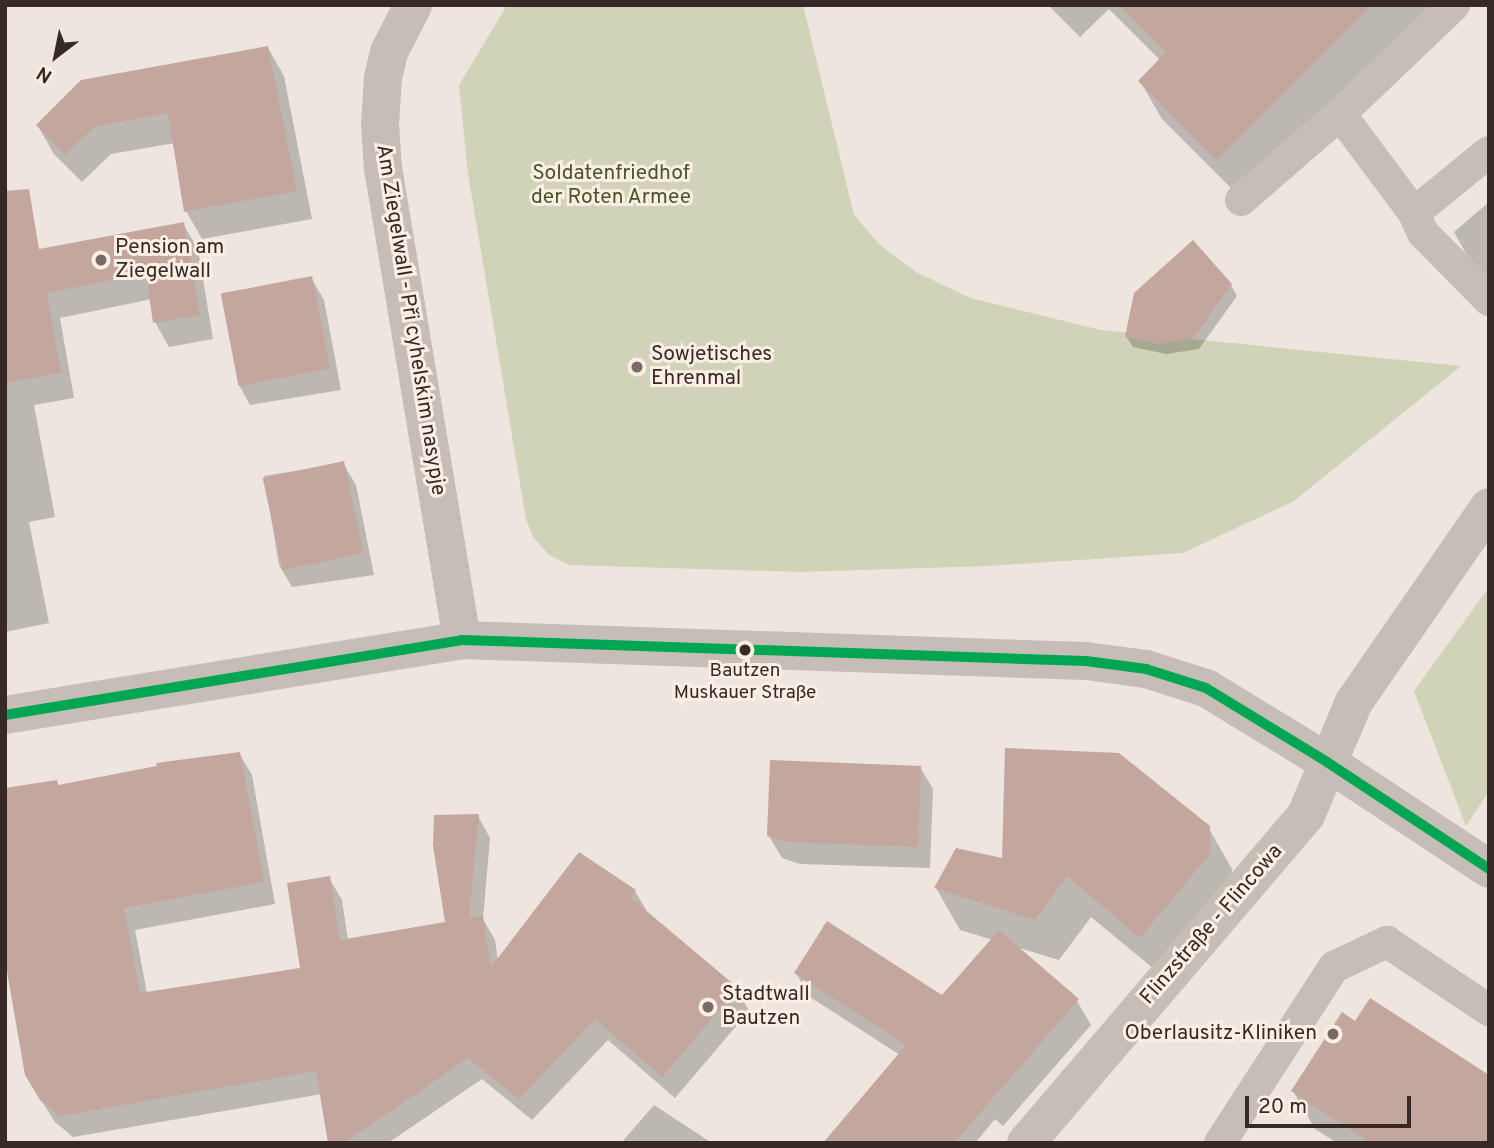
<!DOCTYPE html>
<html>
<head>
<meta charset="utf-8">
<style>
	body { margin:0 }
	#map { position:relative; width:1494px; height:1148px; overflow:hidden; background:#ede5de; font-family:Overpass,sans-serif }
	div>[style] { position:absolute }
	.green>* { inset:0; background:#d0d3b7 }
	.shadow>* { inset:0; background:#0003 }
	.building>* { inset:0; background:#c3a69e; transform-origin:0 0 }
	.service>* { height:32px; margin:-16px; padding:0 16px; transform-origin:16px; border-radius:16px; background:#c6bdb7 }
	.minor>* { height:38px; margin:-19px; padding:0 19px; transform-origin:19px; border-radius:19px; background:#c6bdb7 }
	.tertiary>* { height:38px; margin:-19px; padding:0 19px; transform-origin:19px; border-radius:19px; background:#c6bdb7 }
	.bus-1>* { height:10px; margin:-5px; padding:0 5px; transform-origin:5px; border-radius:5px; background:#00a651 }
	.dots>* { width:19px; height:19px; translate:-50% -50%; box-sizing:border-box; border:4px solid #fbefe5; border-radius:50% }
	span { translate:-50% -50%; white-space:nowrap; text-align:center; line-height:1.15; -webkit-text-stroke:6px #fbefe5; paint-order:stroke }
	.bus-label { font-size:19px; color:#372a26 }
	.park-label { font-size:21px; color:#4a5728 }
	.poi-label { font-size:21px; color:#372a26 }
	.left { translate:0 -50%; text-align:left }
	.right { translate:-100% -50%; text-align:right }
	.street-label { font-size:21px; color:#372a26 }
	.frame { position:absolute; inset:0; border:7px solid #372a26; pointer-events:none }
	.north { position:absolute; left:21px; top:21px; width:70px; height:70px; -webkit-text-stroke:5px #fbefe5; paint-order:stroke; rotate:212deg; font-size:19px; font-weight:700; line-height:28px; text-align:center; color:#372a26 }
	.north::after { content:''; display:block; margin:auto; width:24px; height:32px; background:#372a26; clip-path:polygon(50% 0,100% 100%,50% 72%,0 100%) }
	.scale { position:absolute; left:1245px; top:1096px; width:166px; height:32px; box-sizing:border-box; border:4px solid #372a26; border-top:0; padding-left:9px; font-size:21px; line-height:24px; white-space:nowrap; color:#372a26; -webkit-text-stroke:5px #fbefe5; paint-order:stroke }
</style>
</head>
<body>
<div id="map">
	<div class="green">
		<div style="clip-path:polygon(507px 5px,803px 5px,854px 215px,880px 245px,916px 272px,970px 298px,1101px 330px,1461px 366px,1294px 501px,1183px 553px,988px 566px,801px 572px,569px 565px,549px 555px,533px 537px,526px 519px,468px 174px,459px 85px)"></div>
		<div style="clip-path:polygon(1489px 587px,1489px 791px,1466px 826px,1414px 691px)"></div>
	</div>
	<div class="shadow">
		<div style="clip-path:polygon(1048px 5px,1431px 5px,1240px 197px,1162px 119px,1140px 81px,1160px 60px,1109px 9px,1080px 37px)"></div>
		<div style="clip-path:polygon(268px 48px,284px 76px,312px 219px,202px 239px,186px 211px,175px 143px,111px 154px,82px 182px,54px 154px,38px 126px)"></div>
		<div style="clip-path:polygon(1489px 202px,1489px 285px,1474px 268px,1454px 232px)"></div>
		<div style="clip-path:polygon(183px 224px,198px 249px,213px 339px,169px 347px,155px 322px,152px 299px,60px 318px,74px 398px,34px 405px,55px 517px,29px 522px,49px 623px,5px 632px,5px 257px)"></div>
		<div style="clip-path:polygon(311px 278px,324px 300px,341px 390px,250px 405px,238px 383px,222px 293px)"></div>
		<div style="clip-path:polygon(1231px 285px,1237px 296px,1199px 349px,1166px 354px,1133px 347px,1126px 336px)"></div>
		<div style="clip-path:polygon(343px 463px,356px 485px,374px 575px,292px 587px,279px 565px,264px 476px)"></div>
		<div style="clip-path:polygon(239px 753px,252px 775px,275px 904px,135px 930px,147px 993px,302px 970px,329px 878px,342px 900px,348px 940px,447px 924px,478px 816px,490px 838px,483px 919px,495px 940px,498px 961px,635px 891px,648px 913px,737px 989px,749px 1011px,675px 1098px,608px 1040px,532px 1120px,482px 1079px,388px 1143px,330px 1143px,322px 1094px,73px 1137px,55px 1122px,39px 1097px,59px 787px)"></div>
		<div style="clip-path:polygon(920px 767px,933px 789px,930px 868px,800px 864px,782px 858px,769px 836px)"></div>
		<div style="clip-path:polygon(1208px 827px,1232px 869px,1232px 896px,1165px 978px,1091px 917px,1059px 960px,1016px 947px,1077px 1001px,1091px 1025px,1003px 1126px,995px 1119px,975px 1143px,825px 1143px,900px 1055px,810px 997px,796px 973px,943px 997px,993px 940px,960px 930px,936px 888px,1004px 860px)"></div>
		<div style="clip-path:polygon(1293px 1091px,1489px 1143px,1337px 1143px,1315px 1129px)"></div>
		<div style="clip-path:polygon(654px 1105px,712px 1143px,621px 1143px)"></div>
	</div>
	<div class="building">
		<div style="clip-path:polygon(1119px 5px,1372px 5px,1217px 160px,1138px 81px,1166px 52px)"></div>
		<div style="clip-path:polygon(268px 46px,297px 191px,184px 212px,168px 113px,95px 126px,65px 155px,36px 125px,81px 80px)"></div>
		<div style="clip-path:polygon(29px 189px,39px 249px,184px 222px,200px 315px,153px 323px,146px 273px,47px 293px,61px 373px,5px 383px,5px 191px)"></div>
		<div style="clip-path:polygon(1193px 240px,1232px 284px,1193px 338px,1159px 344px,1125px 337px,1134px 293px)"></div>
		<div style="left:312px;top:276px;width:94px;height:93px;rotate:79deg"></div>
		<div style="left:344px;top:461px;width:94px;height:83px;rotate:78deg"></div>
		<div style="clip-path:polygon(1005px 748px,1119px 753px,1210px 826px,1210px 854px,1140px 938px,1067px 876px,1035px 920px,934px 888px,956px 848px,1002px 858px)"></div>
		<div style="clip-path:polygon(240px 752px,264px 882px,124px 908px,140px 993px,300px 968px,287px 883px,330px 876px,340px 940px,445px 922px,433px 846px,434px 815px,479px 814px,469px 918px,483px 916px,491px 967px,579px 852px,636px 890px,630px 897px,738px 988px,662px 1077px,595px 1019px,519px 1099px,468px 1058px,344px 1143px,328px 1143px,316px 1071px,60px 1116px,40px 1100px,25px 1075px,5px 960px,5px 788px,57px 780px,58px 785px,157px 766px,156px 763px)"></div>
		<div style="clip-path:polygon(770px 760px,921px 766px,918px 847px,787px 842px,767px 836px)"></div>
		<div style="clip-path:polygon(827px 921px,942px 995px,999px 930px,1079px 999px,954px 1143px,823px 1143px,906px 1045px,794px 973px)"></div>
		<div style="clip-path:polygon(1370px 998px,1489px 1075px,1489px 1143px,1371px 1143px,1291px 1091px,1342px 1012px,1355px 1021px)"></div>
	</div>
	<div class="service">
		<div style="left:1489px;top:152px;width:97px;rotate:140.9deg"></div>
		<div style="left:1414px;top:213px;width:22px;rotate:66deg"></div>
		<div style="left:1423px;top:233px;width:94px;rotate:45.4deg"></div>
		<div style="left:1241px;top:200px;width:131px;rotate:-41deg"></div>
		<div style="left:1414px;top:213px;width:124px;rotate:-126.8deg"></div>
		<div style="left:1340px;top:114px;width:158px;rotate:-43.7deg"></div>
		<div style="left:1220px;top:1143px;width:210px;rotate:-57.1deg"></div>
		<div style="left:1334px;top:967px;width:59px;rotate:-25.3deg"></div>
		<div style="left:1387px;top:942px;width:123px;rotate:33.7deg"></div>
	</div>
	<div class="minor">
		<div style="left:462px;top:640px;width:624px;rotate:1.93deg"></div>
		<div style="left:1086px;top:661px;width:61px;rotate:7.6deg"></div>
		<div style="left:1146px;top:669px;width:63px;rotate:17.6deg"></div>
		<div style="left:1206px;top:688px;width:142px;rotate:31.4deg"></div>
		<div style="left:1327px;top:762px;width:194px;rotate:33.4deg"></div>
		<div style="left:1026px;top:1143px;width:431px;rotate:-49.5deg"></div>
		<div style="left:1306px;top:815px;width:123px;rotate:-67deg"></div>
		<div style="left:1354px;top:702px;width:237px;rotate:-55.3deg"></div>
	</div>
	<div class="tertiary">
		<div style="left:5px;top:715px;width:463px;rotate:-9.3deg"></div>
		<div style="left:462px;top:640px;width:477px;rotate:-99.5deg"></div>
		<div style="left:383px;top:170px;width:46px;rotate:-93.7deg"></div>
		<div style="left:380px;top:124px;width:46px;rotate:-86.3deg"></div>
		<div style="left:383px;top:78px;width:27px;rotate:-77deg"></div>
		<div style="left:389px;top:52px;width:53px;rotate:-62.9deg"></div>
	</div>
	<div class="bus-1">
		<div style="left:5px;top:715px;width:463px;rotate:-9.3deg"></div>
		<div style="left:462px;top:640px;width:624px;rotate:1.93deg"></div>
		<div style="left:1086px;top:661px;width:61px;rotate:7.6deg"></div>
		<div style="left:1146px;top:669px;width:63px;rotate:17.6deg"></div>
		<div style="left:1206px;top:688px;width:142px;rotate:31.4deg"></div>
		<div style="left:1327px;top:762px;width:194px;rotate:33.4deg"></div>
	</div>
	<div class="dots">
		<div style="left:101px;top:260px;background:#776b66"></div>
		<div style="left:637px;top:367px;background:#776b66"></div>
		<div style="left:745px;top:650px;background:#372a26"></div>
		<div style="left:708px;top:1007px;background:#776b66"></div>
		<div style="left:1333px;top:1034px;background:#776b66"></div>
	</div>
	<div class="bus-label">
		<span style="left:745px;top:683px">Bautzen<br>Muskauer Straße</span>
	</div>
	<div class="park-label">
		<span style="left:611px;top:186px">Soldatenfriedhof<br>der Roten Armee</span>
	</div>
	<div class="poi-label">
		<span class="left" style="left:115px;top:260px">Pension am<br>Ziegelwall</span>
		<span class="left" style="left:651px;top:367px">Sowjetisches<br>Ehrenmal</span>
		<span class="left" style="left:722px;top:1007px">Stadtwall<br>Bautzen</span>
		<span class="right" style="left:1317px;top:1034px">Oberlausitz-Kliniken</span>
	</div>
	<div class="street-label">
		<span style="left:410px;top:320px;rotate:81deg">Am Ziegelwall - Při cyhelskim nasypje</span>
		<span style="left:1212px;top:925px;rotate:-49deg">Flinzstraße - Flincowa</span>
	</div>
	<div class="frame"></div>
	<div class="north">N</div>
	<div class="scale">20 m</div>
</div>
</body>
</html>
